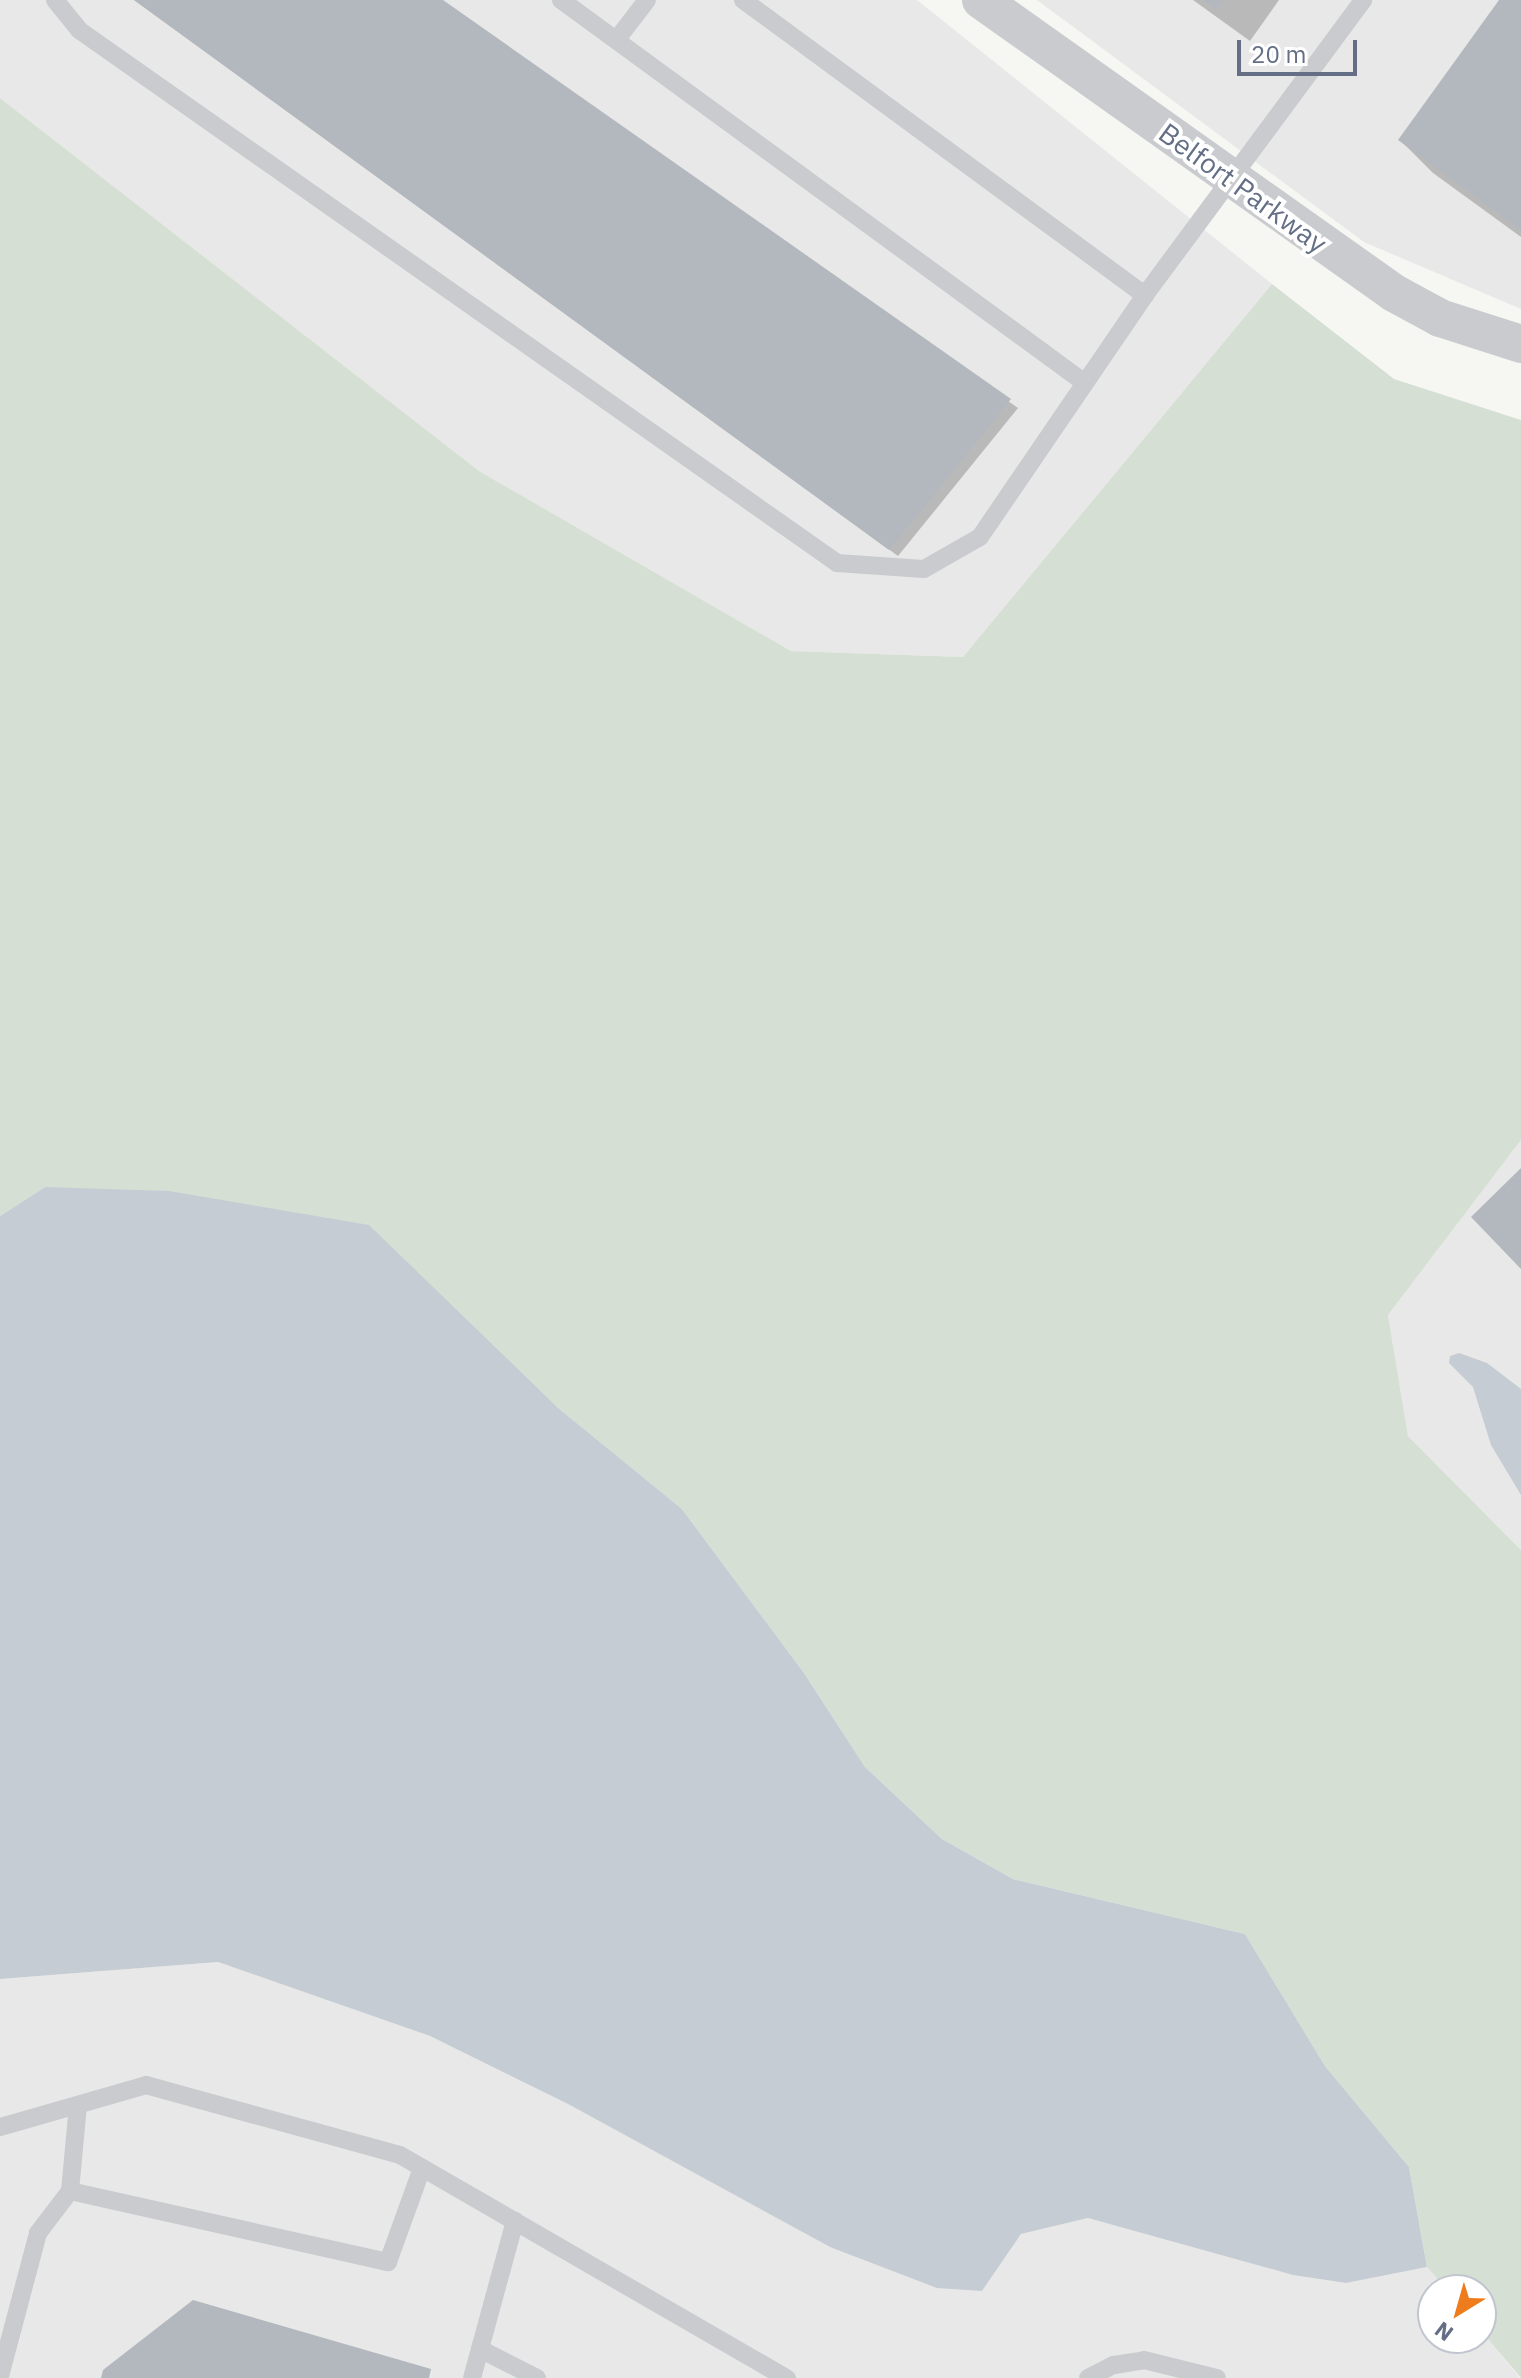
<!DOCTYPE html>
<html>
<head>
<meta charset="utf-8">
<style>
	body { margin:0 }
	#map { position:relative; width:1521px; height:2378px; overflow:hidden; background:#f6f7f3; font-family:"IBM Plex Sans",sans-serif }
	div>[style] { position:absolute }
	.built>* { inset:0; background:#e7e8e7 }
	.green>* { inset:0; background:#d6dfd4 }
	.water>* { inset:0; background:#c6ccd3 }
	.shadow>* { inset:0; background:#0003 }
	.building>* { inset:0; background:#b3b8bf }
	.lane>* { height:18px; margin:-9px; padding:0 9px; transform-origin:9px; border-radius:9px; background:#c9cbcf }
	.street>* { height:38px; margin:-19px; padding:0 19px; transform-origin:19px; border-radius:19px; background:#c9cbcf }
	span { translate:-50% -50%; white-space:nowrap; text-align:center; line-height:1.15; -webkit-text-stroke:8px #fff; paint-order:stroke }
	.street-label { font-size:28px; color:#646f86 }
	.north { position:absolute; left:1417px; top:2274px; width:80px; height:80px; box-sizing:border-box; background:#fff; border:2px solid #c1c5cf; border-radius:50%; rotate:217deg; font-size:22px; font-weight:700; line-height:32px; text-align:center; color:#646f86 }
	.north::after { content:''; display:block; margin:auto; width:28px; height:36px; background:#ee7c1c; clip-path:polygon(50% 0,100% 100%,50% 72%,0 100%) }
	.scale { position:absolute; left:1237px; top:40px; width:120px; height:36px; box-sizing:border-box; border:4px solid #646f86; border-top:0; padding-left:10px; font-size:24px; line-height:28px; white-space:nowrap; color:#646f86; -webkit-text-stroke:6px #fff; paint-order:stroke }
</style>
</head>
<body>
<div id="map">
	<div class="built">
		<div style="clip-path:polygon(0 0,917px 0,1272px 284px,963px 657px,791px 651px,479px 471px,0 98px)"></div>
		<div style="clip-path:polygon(1037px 0,1521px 0,1521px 309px,1364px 242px)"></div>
		<div style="clip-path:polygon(1521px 1140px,1521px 1550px,1408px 1436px,1388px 1315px)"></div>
		<div style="clip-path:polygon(218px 1962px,430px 2036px,568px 2104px,830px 2247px,982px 2291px,1021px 2234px,1088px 2218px,1293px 2275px,1346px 2283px,1427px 2267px,1447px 2290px,1433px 2290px,1433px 2338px,1481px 2338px,1481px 2331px,1520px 2378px,0 2378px,0 1979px)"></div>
	</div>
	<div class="green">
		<div style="clip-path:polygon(0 98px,479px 471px,791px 651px,963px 657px,1272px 284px,1394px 379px,1521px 420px,1521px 1140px,1388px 1315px,1408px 1436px,1521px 1550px,1521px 2378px,1481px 2331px,1481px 2290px,1447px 2290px,1427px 2267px,1409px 2167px,1325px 2066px,1245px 1934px,1013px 1879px,942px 1839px,865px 1767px,804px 1673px,682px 1509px,557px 1407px,45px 1187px,0 1216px)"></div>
	</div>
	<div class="water">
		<div style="clip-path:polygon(45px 1187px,169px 1191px,369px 1225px,557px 1407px,682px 1509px,804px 1673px,865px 1767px,942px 1839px,1013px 1879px,1245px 1934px,1325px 2066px,1409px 2167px,1427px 2267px,1346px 2283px,1293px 2275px,1088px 2218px,1021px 2234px,982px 2291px,937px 2288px,830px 2247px,568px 2104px,430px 2036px,218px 1962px,0 1979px,0 1216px)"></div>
		<div style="clip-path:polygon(1459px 1353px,1487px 1363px,1521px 1389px,1521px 1495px,1491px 1445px,1473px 1387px,1449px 1363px,1450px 1356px)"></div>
	</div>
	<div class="shadow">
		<div style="clip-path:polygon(134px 0,440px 0,1018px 408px,898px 556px)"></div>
		<div style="clip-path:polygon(1193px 0,1279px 0,1250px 41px)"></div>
		<div style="clip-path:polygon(1501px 0,1521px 0,1521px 237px,1433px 173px,1400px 140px)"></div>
	</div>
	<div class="building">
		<div style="clip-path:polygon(134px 0,443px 0,1011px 399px,889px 550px)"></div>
		<div style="clip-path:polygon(1203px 0,1223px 0,1216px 10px)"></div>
		<div style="clip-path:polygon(1499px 0,1521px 0,1521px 230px,1398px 140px)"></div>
		<div style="clip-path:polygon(1521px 1168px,1521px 1269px,1471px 1217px)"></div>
		<div style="clip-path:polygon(193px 2300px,431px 2369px,429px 2378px,101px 2378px,103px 2370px)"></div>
	</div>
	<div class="lane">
		<div style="left:55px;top:0;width:38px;rotate:51deg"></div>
		<div style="left:79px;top:30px;width:927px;rotate:35.11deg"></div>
		<div style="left:837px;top:563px;width:87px;rotate:3.9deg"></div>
		<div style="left:924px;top:569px;width:64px;rotate:-29.7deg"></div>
		<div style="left:980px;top:537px;width:293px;rotate:-55.7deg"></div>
		<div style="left:561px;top:0;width:649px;rotate:36.16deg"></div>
		<div style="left:743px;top:0;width:499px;rotate:36.3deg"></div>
		<div style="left:1145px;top:295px;width:367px;rotate:-53.5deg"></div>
		<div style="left:617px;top:39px;width:49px;rotate:-52.4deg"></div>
		<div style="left:78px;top:2105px;width:86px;rotate:95.3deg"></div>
		<div style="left:70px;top:2191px;width:326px;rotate:12.6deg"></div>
		<div style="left:388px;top:2262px;width:100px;rotate:-70.1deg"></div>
		<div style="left:0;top:2127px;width:152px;rotate:-16deg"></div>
		<div style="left:146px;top:2085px;width:263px;rotate:15.4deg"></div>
		<div style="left:400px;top:2155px;width:447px;rotate:30deg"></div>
		<div style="left:480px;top:2349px;width:64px;rotate:27deg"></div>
		<div style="left:0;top:2376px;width:148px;rotate:-75.1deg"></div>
		<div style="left:38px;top:2233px;width:53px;rotate:-52.7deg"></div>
		<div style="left:472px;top:2378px;width:163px;rotate:-74.7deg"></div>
		<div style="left:1088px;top:2378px;width:29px;rotate:-27deg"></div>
		<div style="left:1114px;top:2365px;width:30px;rotate:-9deg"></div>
		<div style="left:1144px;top:2360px;width:75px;rotate:13.9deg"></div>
	</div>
	<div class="street">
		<div style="left:981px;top:0;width:506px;rotate:35.35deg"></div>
		<div style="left:1394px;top:293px;width:52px;rotate:28.5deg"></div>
		<div style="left:1440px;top:318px;width:85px;rotate:17.8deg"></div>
	</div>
	<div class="street-label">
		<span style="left:1243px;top:188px;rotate:36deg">Belfort Parkway</span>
	</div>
	<div class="north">N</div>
	<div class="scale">20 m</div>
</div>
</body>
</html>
